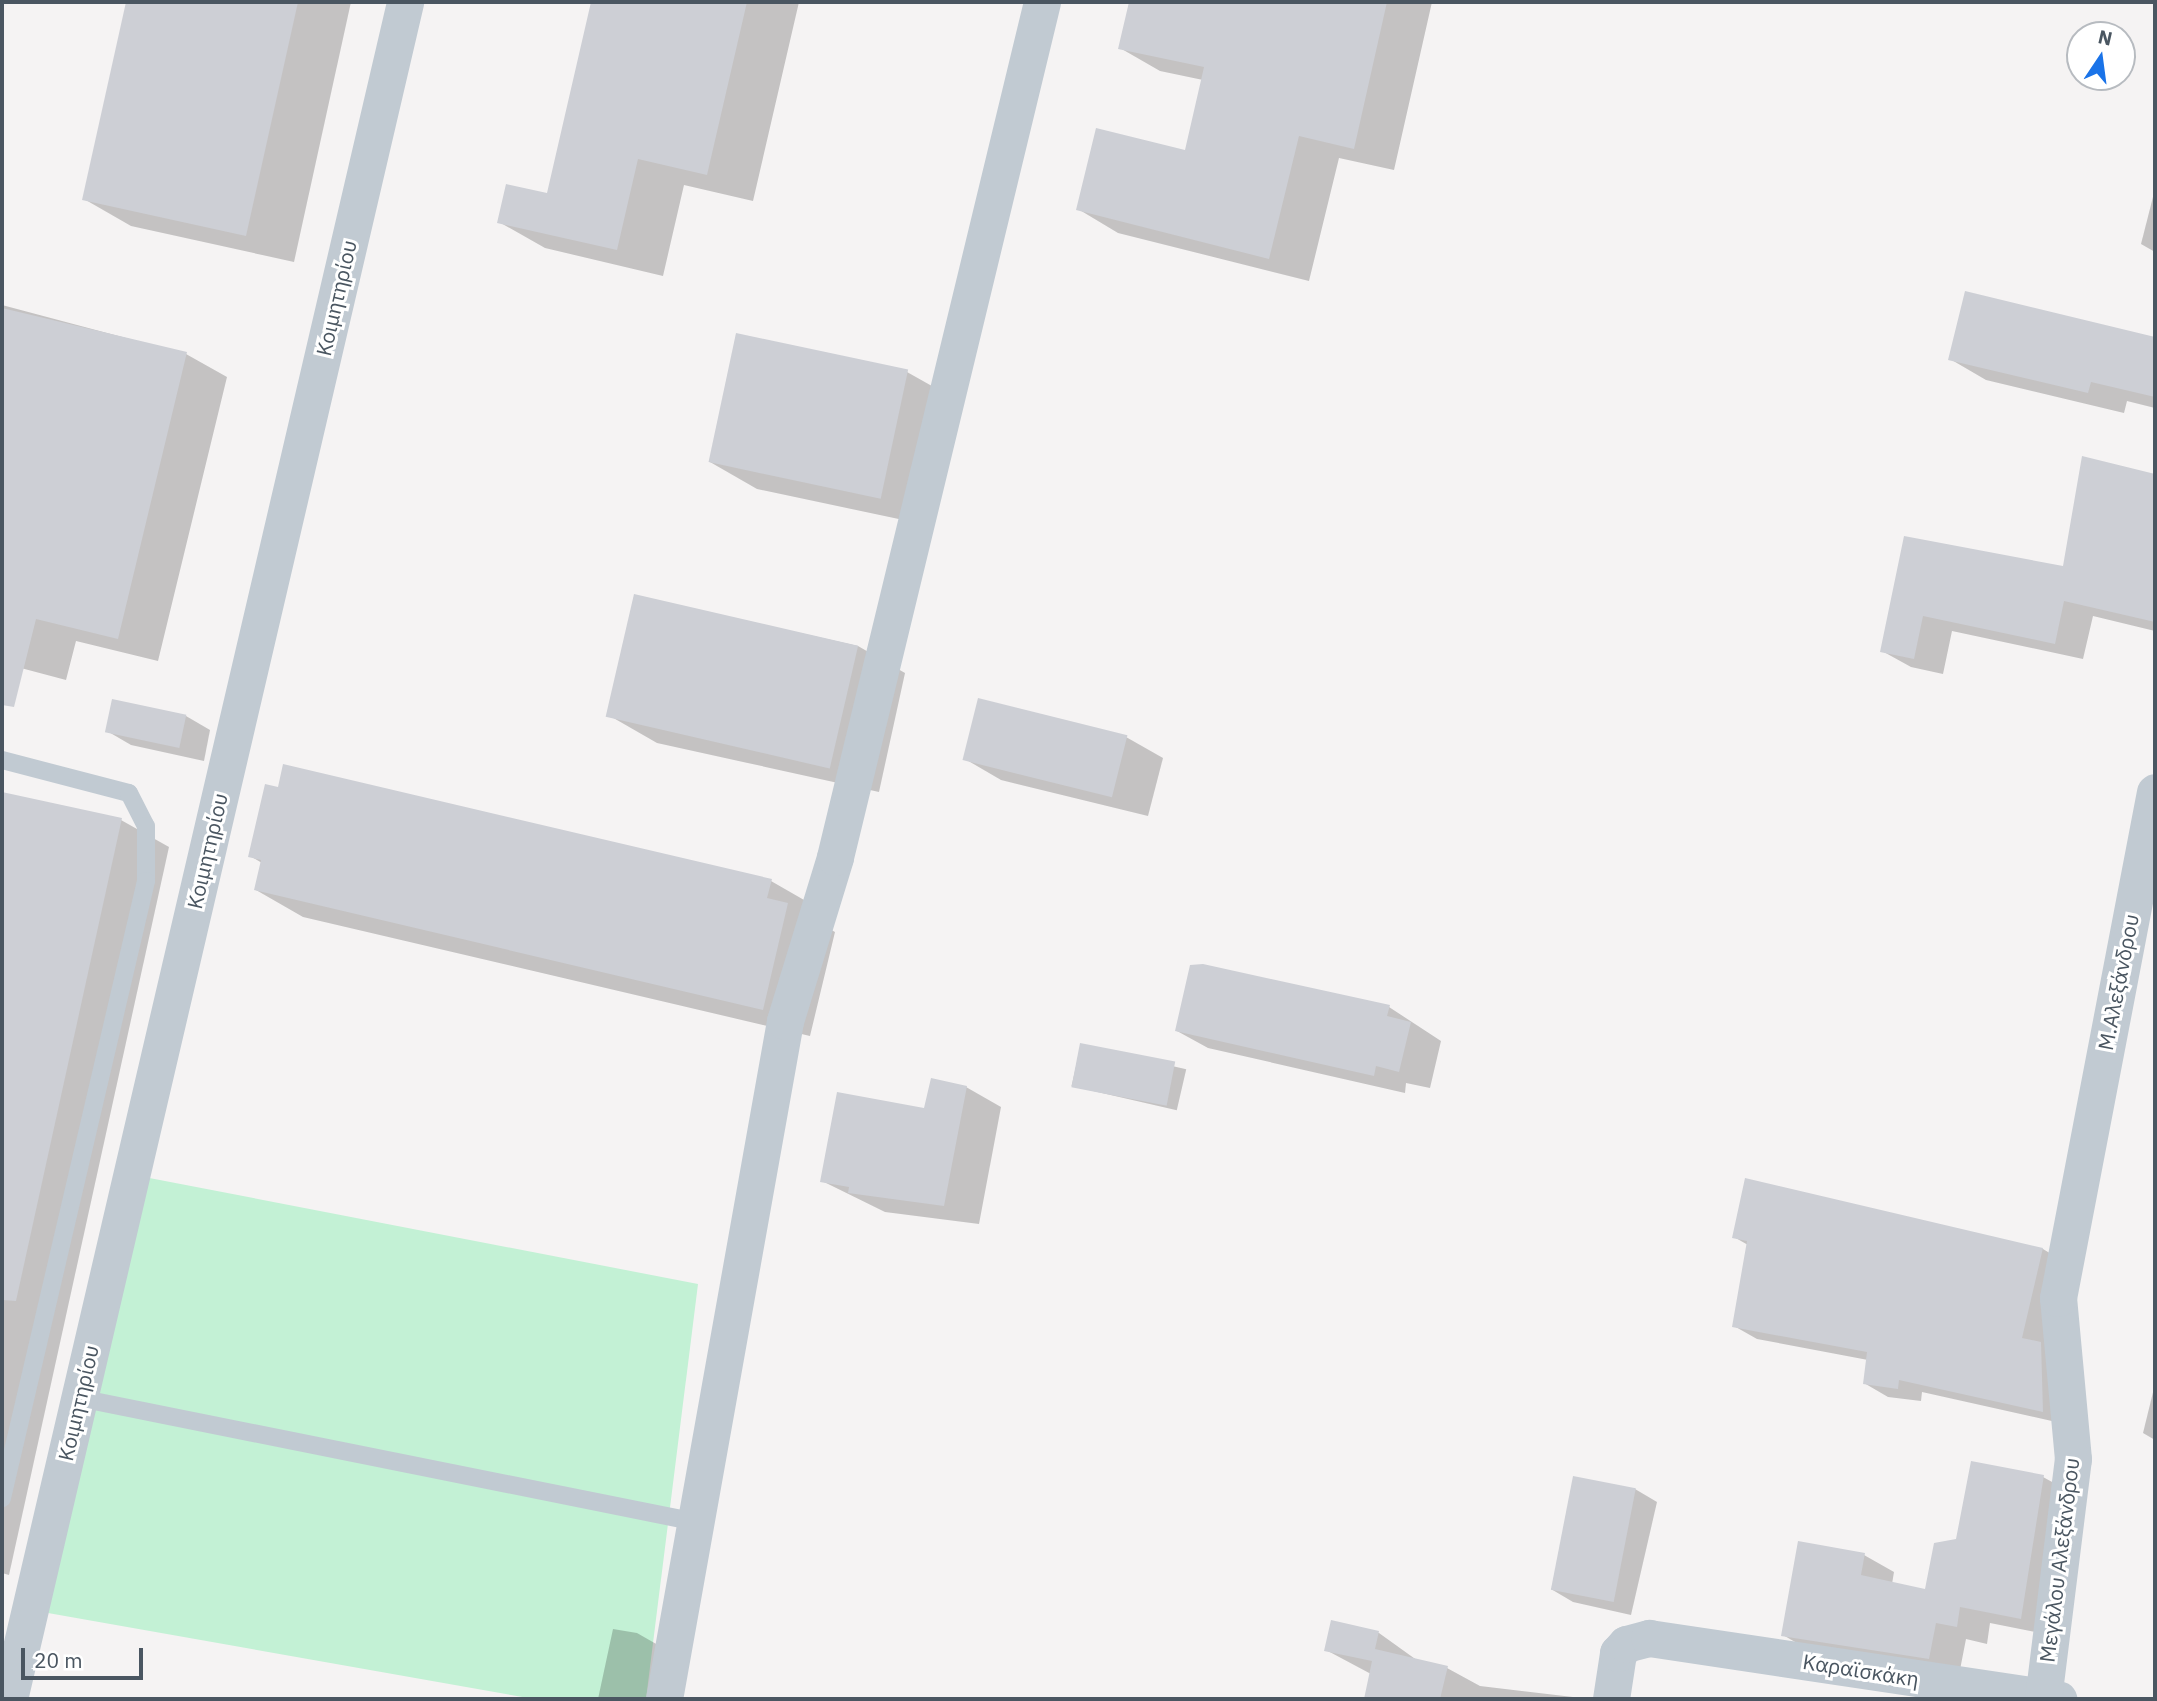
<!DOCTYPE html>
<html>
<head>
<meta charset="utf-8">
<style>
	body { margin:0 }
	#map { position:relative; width:2157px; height:1701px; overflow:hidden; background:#f5f3f3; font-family:"IBM Plex Sans",sans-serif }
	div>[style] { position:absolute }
	.green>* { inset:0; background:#c3f1d5 }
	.shadow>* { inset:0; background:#0003; transform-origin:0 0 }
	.building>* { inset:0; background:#cdcfd5; transform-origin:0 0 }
	.lane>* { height:18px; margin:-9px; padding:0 9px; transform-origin:9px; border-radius:9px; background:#c1cad2 }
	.street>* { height:37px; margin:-18.5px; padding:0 18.5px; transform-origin:18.5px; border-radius:18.5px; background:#c1cad2 }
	span { translate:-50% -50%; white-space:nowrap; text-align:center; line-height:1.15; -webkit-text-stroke:6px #fff; paint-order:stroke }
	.street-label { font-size:21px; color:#4a5661 }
	.frame { position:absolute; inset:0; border:4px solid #4a5661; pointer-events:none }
	.north { position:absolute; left:2066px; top:21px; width:70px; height:70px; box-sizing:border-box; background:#fff; border:2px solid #b7bbc0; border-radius:50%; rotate:13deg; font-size:19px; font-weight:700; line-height:28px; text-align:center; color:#4a5661 }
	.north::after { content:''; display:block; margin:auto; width:24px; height:32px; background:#1a73e8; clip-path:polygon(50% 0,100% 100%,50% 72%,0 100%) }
	.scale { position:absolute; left:21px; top:1648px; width:122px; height:32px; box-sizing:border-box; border:4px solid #4a5661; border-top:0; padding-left:9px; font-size:21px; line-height:24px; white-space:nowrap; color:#4a5661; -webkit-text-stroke:5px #fff; paint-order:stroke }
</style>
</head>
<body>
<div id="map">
	<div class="green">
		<div style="clip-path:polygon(139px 1176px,698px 1284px,646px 1699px,534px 1699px,48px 1613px)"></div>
	</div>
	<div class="shadow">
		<div style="clip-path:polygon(127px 2px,351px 2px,294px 262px,131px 226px,84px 199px)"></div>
		<div style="clip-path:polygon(593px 2px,799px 2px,753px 201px,684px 185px,663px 276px,545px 248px,499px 222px,549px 195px)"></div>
		<div style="clip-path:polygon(1130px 2px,1432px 2px,1394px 170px,1339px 158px,1309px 281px,1118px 233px,1078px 209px,1186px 152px,1203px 80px,1160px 71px,1120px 48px)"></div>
		<div style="clip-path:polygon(2155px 189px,2155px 252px,2141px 244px)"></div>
		<div style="clip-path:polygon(1966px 293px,2155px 339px,2155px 408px,2127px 401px,2124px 413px,1986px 380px,1950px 359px)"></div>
		<div style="clip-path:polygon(2px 305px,186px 354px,227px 377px,158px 661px,76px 641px,66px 680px,2px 663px)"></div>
		<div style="clip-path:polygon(907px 372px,955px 399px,927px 525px,757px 489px,710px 462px)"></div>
		<div style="clip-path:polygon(2083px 459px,2155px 476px,2155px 631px,2093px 616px,2083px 659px,1952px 631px,1943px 674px,1911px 667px,1882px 651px,1906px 538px,2065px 568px)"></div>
		<div style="clip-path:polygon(636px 596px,858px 646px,905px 673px,879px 792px,657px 743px,610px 716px)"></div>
		<div style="clip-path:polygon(113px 701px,186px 716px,210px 730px,204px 761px,131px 745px,107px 731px)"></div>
		<div style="clip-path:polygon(1126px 737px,1163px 758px,1148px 816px,1001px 780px,965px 759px)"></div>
		<div style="clip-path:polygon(2px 793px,121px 820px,169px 847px,9px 1575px,2px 1573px)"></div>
		<div style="clip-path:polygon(250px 856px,771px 881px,818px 908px,815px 921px,835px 932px,810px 1036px,303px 917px,256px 890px,262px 863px)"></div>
		<div style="clip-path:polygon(1389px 1007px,1441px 1041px,1430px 1088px,1406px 1083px,1405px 1093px,1208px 1048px,1177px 1031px)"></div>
		<div style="left:1081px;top:1045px;width:108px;height:42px;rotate:13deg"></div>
		<div style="clip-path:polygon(966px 1087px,1001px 1107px,979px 1224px,885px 1212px,822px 1181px)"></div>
		<div style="clip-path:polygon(1734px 1237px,2043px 1249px,2066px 1263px,2065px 1424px,1922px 1392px,1921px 1401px,1888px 1397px,1864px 1383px,1868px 1360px,1757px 1339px,1734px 1326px,1748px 1245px)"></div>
		<div style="clip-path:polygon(2155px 1384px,2155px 1440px,2143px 1433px)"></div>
		<div style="clip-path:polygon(2043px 1477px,2074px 1494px,2051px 1635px,1990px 1623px,1987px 1644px,1966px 1639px,1959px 1675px,1814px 1653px,1783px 1635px,1864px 1555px,1894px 1572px,1892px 1584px,1926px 1592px,1958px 1540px)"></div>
		<div style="clip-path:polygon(1635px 1489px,1657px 1502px,1631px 1615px,1573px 1602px,1551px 1589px)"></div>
		<div style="clip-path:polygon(1332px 1622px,1379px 1633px,1418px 1661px,1447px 1668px,1480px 1686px,1590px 1699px,1366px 1699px,1371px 1674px,1326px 1650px)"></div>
		<div style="clip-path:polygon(613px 1629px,637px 1633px,672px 1653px,665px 1699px,598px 1699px)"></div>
	</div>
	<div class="building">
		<div style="clip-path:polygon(126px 2px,298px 2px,246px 236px,82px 200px)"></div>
		<div style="clip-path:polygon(591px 2px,747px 2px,707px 175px,638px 159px,617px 250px,497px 223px,506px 184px,547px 193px)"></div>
		<div style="clip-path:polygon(1129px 2px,1387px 2px,1354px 149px,1299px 136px,1269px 259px,1076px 210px,1096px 128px,1185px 150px,1204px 67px,1118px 49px)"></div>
		<div style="clip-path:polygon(1965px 291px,2155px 337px,2155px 397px,2091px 382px,2088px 393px,1948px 360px)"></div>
		<div style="clip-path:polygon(2px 308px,187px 352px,118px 639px,36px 619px,14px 707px,2px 705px)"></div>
		<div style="left:736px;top:333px;width:176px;height:132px;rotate:12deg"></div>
		<div style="clip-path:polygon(2082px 456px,2155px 474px,2155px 622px,2064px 601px,2055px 644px,1923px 616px,1914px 659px,1880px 652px,1904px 536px,2063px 566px)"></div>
		<div style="left:634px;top:594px;width:230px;height:126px;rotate:13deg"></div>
		<div style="left:978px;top:698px;width:154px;height:64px;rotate:14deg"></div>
		<div style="left:112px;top:699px;width:76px;height:34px;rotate:12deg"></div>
		<div style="clip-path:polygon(283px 764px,772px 879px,767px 898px,788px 903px,763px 1010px,254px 890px,261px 860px,248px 857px,265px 784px,278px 787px)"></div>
		<div style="clip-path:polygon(2px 792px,122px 818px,16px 1301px,2px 1300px)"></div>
		<div style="clip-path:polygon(1203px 964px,1390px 1005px,1387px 1016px,1411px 1022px,1399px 1072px,1376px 1066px,1374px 1076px,1175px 1031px,1190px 965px)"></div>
		<div style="left:1080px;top:1043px;width:97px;height:45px;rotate:11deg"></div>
		<div style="clip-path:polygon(931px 1078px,967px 1086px,944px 1206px,848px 1193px,849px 1187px,820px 1182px,837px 1092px,924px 1108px)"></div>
		<div style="clip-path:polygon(1745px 1178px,2043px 1248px,2022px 1338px,2041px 1342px,2043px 1412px,1899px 1380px,1898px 1389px,1863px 1384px,1867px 1352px,1732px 1327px,1747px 1241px,1732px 1238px)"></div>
		<div style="clip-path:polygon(1971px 1461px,2044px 1475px,2021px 1619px,1960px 1607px,1957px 1627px,1936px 1623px,1929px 1659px,1781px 1636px,1798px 1541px,1865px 1553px,1861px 1575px,1925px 1589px,1934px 1543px,1956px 1539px)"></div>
		<div style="left:1573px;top:1476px;width:64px;height:116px;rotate:11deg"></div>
		<div style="clip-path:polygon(1331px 1620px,1379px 1631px,1375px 1649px,1448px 1666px,1440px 1699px,1364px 1699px,1372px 1661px,1324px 1651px)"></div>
	</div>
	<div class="lane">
		<div style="left:2px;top:760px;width:131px;rotate:14.6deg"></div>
		<div style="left:129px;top:793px;width:37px;rotate:63deg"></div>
		<div style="left:146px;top:826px;width:55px;rotate:90deg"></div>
		<div style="left:146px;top:881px;width:634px;rotate:103.14deg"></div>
		<div style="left:79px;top:1398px;width:629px;rotate:11.36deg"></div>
	</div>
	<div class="street">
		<div style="left:9px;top:1699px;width:1743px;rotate:-76.86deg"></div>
		<div style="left:664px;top:1699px;width:689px;rotate:-79.88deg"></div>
		<div style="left:785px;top:1021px;width:171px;rotate:-73deg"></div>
		<div style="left:835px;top:857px;width:880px;rotate:-76.39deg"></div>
		<div style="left:1611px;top:1699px;width:47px;rotate:-81.3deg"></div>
		<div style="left:1618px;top:1653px;width:12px;rotate:-48deg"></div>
		<div style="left:1626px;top:1644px;width:24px;rotate:-15deg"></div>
		<div style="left:1649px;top:1638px;width:414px;rotate:8.5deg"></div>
		<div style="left:2043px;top:1699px;width:242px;rotate:-82.9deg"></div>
		<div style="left:2073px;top:1459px;width:162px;rotate:-95.3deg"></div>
		<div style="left:2058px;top:1298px;width:515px;rotate:-79.15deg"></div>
	</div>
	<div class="street-label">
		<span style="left:336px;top:298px;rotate:-77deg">Κοιμητηρίου</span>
		<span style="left:207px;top:851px;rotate:-77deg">Κοιμητηρίου</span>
		<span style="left:2118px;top:982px;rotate:-79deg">Μ.Αλεξάνδρου</span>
		<span style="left:78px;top:1403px;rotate:-77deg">Κοιμητηρίου</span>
		<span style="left:2059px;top:1560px;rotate:-83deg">Μεγάλου Αλεξάνδρου</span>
		<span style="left:1861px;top:1670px;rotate:9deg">Καραϊσκάκη</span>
	</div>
	<div class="frame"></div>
	<div class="north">N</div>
	<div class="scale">20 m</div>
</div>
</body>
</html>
